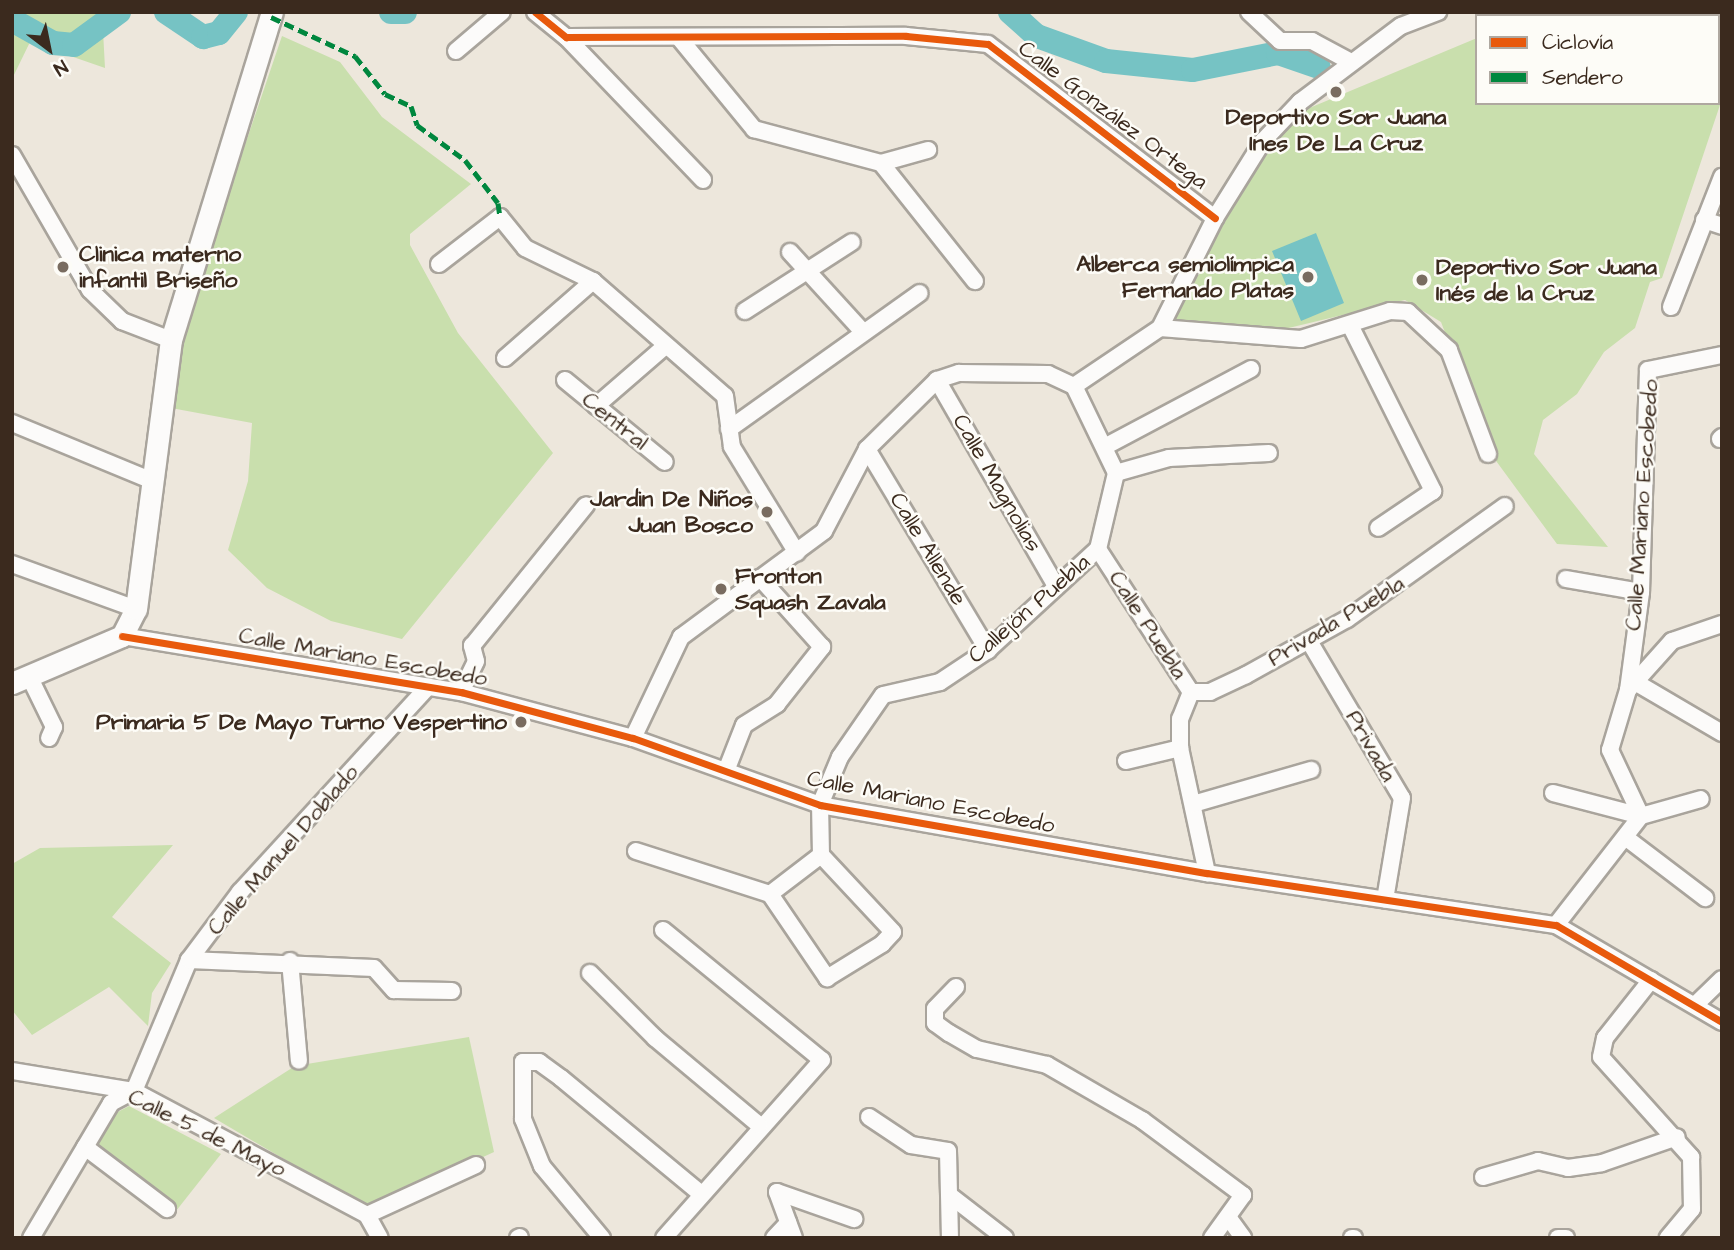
<!DOCTYPE html>
<html>
<head>
<meta charset="utf-8">
<style>
  body { margin:0 }
  #map { position:relative; width:1734px; height:1250px; overflow:hidden; background:#ede7dc; font-family:"Architects Daughter",sans-serif }
  div>[style] { position:absolute }
  [style*='--x'] { left:calc(var(--x)*1px); top:calc(var(--y)*1px); width:calc(var(--w)*1px); rotate:calc(var(--a)*1deg) }
  .green>* { inset:0; background:#c9dfad }
  .water>* { inset:0; background:#76c3c4 }
  .river>* { height:24px; margin:-12px; padding:0 12px; transform-origin:12px; border-radius:12px; background:#76c3c4 }
  .roads { filter:drop-shadow(2px 0 #a9a49c) drop-shadow(-2px 0 #a9a49c) drop-shadow(0 2px #a9a49c) drop-shadow(0 -2px #a9a49c) }
  .minor>* { height:16px; margin:-8px; padding:0 8px; transform-origin:8px; border-radius:8px; background:#fcfbfa }
  .major>* { height:21px; margin:-10.5px; padding:0 10.5px; transform-origin:10.5px; border-radius:10.5px; background:#fcfbfa }
  .quiet>* { height:5px; margin-top:-2.5px; transform-origin:0; background:repeating-linear-gradient(90deg,#00873e 0 10px,transparent 0 15px) }
  .cycleway>* { height:7px; margin:-3.5px; padding:0 3.5px; transform-origin:3.5px; border-radius:3.5px; background:#e8590c }
  .dots>* { width:19px; height:19px; translate:-50% -50%; box-sizing:border-box; border:4px solid #fdfcf7; border-radius:50% }
  span { translate:-50% -50%; white-space:nowrap; text-align:center; line-height:1.15; -webkit-text-stroke:5px #fdfcf7; paint-order:stroke }
  .street-label { font-size:23px; color:#3b2a1e }
  .poi-label { font-size:23px; color:#3b2a1e; font-weight:700 }
  .left { translate:0 -50%; text-align:left }
  .right { translate:-100% -50%; text-align:right }
  .frame { position:absolute; inset:0; border:14px solid #3b2a1e; pointer-events:none }
  .legend { position:absolute; left:1475px; top:14px; width:245px; height:91px; box-sizing:border-box; background:#fdfcf7; border:2px solid #afa8a0; margin:0; padding:9px 12px; list-style:none; font-size:21px; color:#3b2a1e }
  .legend li { display:flex; align-items:center; gap:14px; height:35px }
  .legend b { width:35px; border:2px solid #afa8a0 }
  .north { position:absolute; left:14px; top:14px; width:70px; height:70px; -webkit-text-stroke:5px #fdfcf7; paint-order:stroke; rotate:148deg; font-size:19px; font-weight:700; line-height:28px; text-align:center; color:#3b2a1e }
  .north::after { content:''; display:block; margin:auto; width:24px; height:32px; background:#3b2a1e; clip-path:polygon(50% 0,100% 100%,50% 72%,0 100%) }
</style>
</head>
<body>
<div id="map">
  <div class="green">
    <div style="clip-path:polygon(12px 12px,102px 12px,105px 68px,30px 42px,12px 79px)"></div>
    <div style="clip-path:polygon(1532px 12px,1722px 12px,1722px 99px,1662px 278px,1650px 282px,1635px 328px,1604px 352px,1577px 394px,1543px 420px,1534px 454px,1608px 547px,1557px 544px,1491px 454px,1441px 322px,1405px 300px,1272px 332px,1164px 326px,1259px 154px,1295px 114px,1477px 38px,1477px 103px,1718px 103px,1718px 16px,1524px 16px)"></div>
    <div style="clip-path:polygon(282px 36px,340px 62px,382px 117px,471px 184px,410px 234px,410px 245px,458px 333px,553px 453px,402px 639px,331px 621px,267px 588px,228px 550px,248px 481px,252px 423px,171px 408px,178px 342px)"></div>
    <div style="clip-path:polygon(173px 845px,112px 917px,171px 963px,152px 993px,148px 1026px,109px 987px,32px 1035px,12px 1010px,12px 864px,40px 848px)"></div>
    <div style="clip-path:polygon(469px 1037px,494px 1152px,369px 1209px,214px 1118px,295px 1066px)"></div>
    <div style="clip-path:polygon(129px 1106px,221px 1154px,176px 1211px,95px 1154px,93px 1145px,114px 1114px)"></div>
  </div>
  <div class="water">
    <div style="clip-path:polygon(1316px 233px,1344px 303px,1301px 321px,1272px 251px)"></div>
  </div>
  <div class="river">
    <div style="--x:166;--y:12;--w:45;--a:34"></div>
    <div style="--x:203;--y:37;--w:16;--a:-14"></div>
    <div style="--x:219;--y:33;--w:27;--a:-51"></div>
    <div style="--x:391;--y:12;--w:14;--a:0"></div>
    <div style="--x:1010;--y:12;--w:36;--a:42"></div>
    <div style="--x:1037;--y:36;--w:73;--a:19.9"></div>
    <div style="--x:1106;--y:61;--w:87;--a:5.9"></div>
    <div style="--x:1193;--y:70;--w:87;--a:-11.3"></div>
    <div style="--x:1278;--y:53;--w:43;--a:18.9"></div>
    <div style="--x:12;--y:20;--w:47;--a:29.3"></div>
    <div style="--x:53;--y:43;--w:21;--a:5"></div>
    <div style="--x:74;--y:45;--w:56;--a:-36.3"></div>
  </div>
  <div class="roads">
    <div class="minor">
      <div style="--x:535;--y:12;--w:40;--a:39"></div>
      <div style="--x:566;--y:37;--w:340;--a:-0.2"></div>
      <div style="--x:906;--y:36;--w:82;--a:5.6"></div>
      <div style="--x:988;--y:44;--w:286;--a:37.5"></div>
      <div style="--x:1249;--y:12;--w:42;--a:43.1"></div>
      <div style="--x:1280;--y:41;--w:32;--a:0"></div>
      <div style="--x:1312;--y:41;--w:44;--a:28.3"></div>
      <div style="--x:566;--y:37;--w:198;--a:46.2"></div>
      <div style="--x:680;--y:39;--w:117;--a:50.6"></div>
      <div style="--x:754;--y:129;--w:131;--a:15"></div>
      <div style="--x:881;--y:163;--w:151;--a:51.5"></div>
      <div style="--x:456;--y:51;--w:60;--a:-40.3"></div>
      <div style="--x:12;--y:155;--w:156;--a:60"></div>
      <div style="--x:90;--y:290;--w:45;--a:44.1"></div>
      <div style="--x:122;--y:321;--w:53;--a:21.2"></div>
      <div style="--x:881;--y:163;--w:49;--a:-15.5"></div>
      <div style="--x:1704;--y:220;--w:19;--a:18"></div>
      <div style="--x:790;--y:252;--w:108;--a:47.6"></div>
      <div style="--x:439;--y:264;--w:77;--a:-37.6"></div>
      <div style="--x:500;--y:217;--w:40;--a:51"></div>
      <div style="--x:525;--y:248;--w:76;--a:25.9"></div>
      <div style="--x:593;--y:281;--w:175;--a:41.1"></div>
      <div style="--x:725;--y:396;--w:51;--a:82.2"></div>
      <div style="--x:732;--y:447;--w:124;--a:58.5"></div>
      <div style="--x:1671;--y:307;--w:140;--a:-68.6"></div>
      <div style="--x:745;--y:311;--w:127;--a:-32.8"></div>
      <div style="--x:1350;--y:325;--w:186;--a:63.4"></div>
      <div style="--x:1433;--y:491;--w:66;--a:146.1"></div>
      <div style="--x:1160;--y:328;--w:141;--a:4.5"></div>
      <div style="--x:1301;--y:339;--w:93;--a:-17.5"></div>
      <div style="--x:1390;--y:311;--w:18;--a:3"></div>
      <div style="--x:1408;--y:312;--w:56;--a:42.8"></div>
      <div style="--x:1449;--y:350;--w:111;--a:69.4"></div>
      <div style="--x:505;--y:358;--w:117;--a:-41.2"></div>
      <div style="--x:565;--y:380;--w:129;--a:39.4"></div>
      <div style="--x:937;--y:380;--w:238;--a:60"></div>
      <div style="--x:1074;--y:386;--w:104;--a:-34"></div>
      <div style="--x:1160;--y:328;--w:123;--a:-63.4"></div>
      <div style="--x:1215;--y:218;--w:91;--a:-58.1"></div>
      <div style="--x:1263;--y:141;--w:54;--a:-46.5"></div>
      <div style="--x:1300;--y:102;--w:126;--a:-37"></div>
      <div style="--x:1401;--y:26;--w:40;--a:-21"></div>
      <div style="--x:1074;--y:386;--w:97;--a:64.2"></div>
      <div style="--x:1116;--y:473;--w:78;--a:103.3"></div>
      <div style="--x:1098;--y:549;--w:171;--a:57"></div>
      <div style="--x:1191;--y:692;--w:29;--a:112"></div>
      <div style="--x:1180;--y:719;--w:29;--a:90"></div>
      <div style="--x:1180;--y:748;--w:128;--a:77.8"></div>
      <div style="--x:596;--y:406;--w:89;--a:-40.9"></div>
      <div style="--x:12;--y:423;--w:149;--a:22.4"></div>
      <div style="--x:729;--y:429;--w:234;--a:-35.5"></div>
      <div style="--x:1720;--y:439;--w:3;--a:-45"></div>
      <div style="--x:1108;--y:445;--w:162;--a:-28"></div>
      <div style="--x:867;--y:449;--w:235;--a:59"></div>
      <div style="--x:1116;--y:473;--w:55;--a:-15.8"></div>
      <div style="--x:1169;--y:458;--w:100;--a:-2.9"></div>
      <div style="--x:12;--y:564;--w:132;--a:19.9"></div>
      <div style="--x:1566;--y:579;--w:76;--a:9.8"></div>
      <div style="--x:122;--y:636;--w:344;--a:9.4"></div>
      <div style="--x:461;--y:692;--w:178;--a:15"></div>
      <div style="--x:633;--y:738;--w:199;--a:19.7"></div>
      <div style="--x:820;--y:805;--w:393;--a:10"></div>
      <div style="--x:1207;--y:873;--w:353;--a:8.5"></div>
      <div style="--x:1556;--y:925;--w:192;--a:30.3"></div>
      <div style="--x:1309;--y:641;--w:182;--a:59.4"></div>
      <div style="--x:1402;--y:798;--w:103;--a:99.5"></div>
      <div style="--x:29;--y:676;--w:57;--a:63.9"></div>
      <div style="--x:54;--y:727;--w:12;--a:114"></div>
      <div style="--x:1635;--y:682;--w:101;--a:30.4"></div>
      <div style="--x:1628;--y:690;--w:66;--a:-48.1"></div>
      <div style="--x:1672;--y:641;--w:53;--a:-18.8"></div>
      <div style="--x:461;--y:692;--w:34;--a:-64"></div>
      <div style="--x:476;--y:661;--w:16;--a:-105"></div>
      <div style="--x:472;--y:646;--w:181;--a:-51"></div>
      <div style="--x:1191;--y:692;--w:19;--a:0"></div>
      <div style="--x:1210;--y:692;--w:40;--a:-25"></div>
      <div style="--x:1246;--y:675;--w:115;--a:-29"></div>
      <div style="--x:1347;--y:619;--w:194;--a:-35.6"></div>
      <div style="--x:633;--y:738;--w:112;--a:-64.6"></div>
      <div style="--x:681;--y:637;--w:178;--a:-36.5"></div>
      <div style="--x:824;--y:531;--w:93;--a:-62.3"></div>
      <div style="--x:867;--y:449;--w:98;--a:-44.6"></div>
      <div style="--x:937;--y:380;--w:23;--a:-18"></div>
      <div style="--x:959;--y:373;--w:89;--a:0.6"></div>
      <div style="--x:1048;--y:374;--w:29;--a:25"></div>
      <div style="--x:1126;--y:761;--w:56;--a:-13.5"></div>
      <div style="--x:726;--y:771;--w:49;--a:-68.6"></div>
      <div style="--x:744;--y:725;--w:39;--a:-32"></div>
      <div style="--x:777;--y:704;--w:73;--a:-51.7"></div>
      <div style="--x:822;--y:647;--w:93;--a:-131.9"></div>
      <div style="--x:1553;--y:793;--w:91;--a:14.6"></div>
      <div style="--x:1641;--y:816;--w:62;--a:-15.8"></div>
      <div style="--x:1193;--y:804;--w:123;--a:-16.1"></div>
      <div style="--x:1625;--y:837;--w:101;--a:37.3"></div>
      <div style="--x:636;--y:851;--w:141;--a:17.8"></div>
      <div style="--x:770;--y:894;--w:102;--a:55.8"></div>
      <div style="--x:827;--y:978;--w:65;--a:-31.7"></div>
      <div style="--x:882;--y:944;--w:16;--a:-47"></div>
      <div style="--x:893;--y:932;--w:105;--a:-133.1"></div>
      <div style="--x:821;--y:855;--w:50;--a:-91.1"></div>
      <div style="--x:820;--y:805;--w:52;--a:-67.4"></div>
      <div style="--x:840;--y:757;--w:75;--a:-55.3"></div>
      <div style="--x:883;--y:695;--w:58;--a:-12.8"></div>
      <div style="--x:940;--y:682;--w:58;--a:-33.7"></div>
      <div style="--x:988;--y:650;--w:149;--a:-42.6"></div>
      <div style="--x:770;--y:894;--w:64;--a:-37.4"></div>
      <div style="--x:1556;--y:925;--w:138;--a:-52.1"></div>
      <div style="--x:1641;--y:816;--w:73;--a:-115.2"></div>
      <div style="--x:1610;--y:750;--w:63;--a:-73.3"></div>
      <div style="--x:1628;--y:690;--w:99;--a:-82.4"></div>
      <div style="--x:1641;--y:592;--w:222;--a:-88.2"></div>
      <div style="--x:1648;--y:370;--w:76;--a:-11.5"></div>
      <div style="--x:663;--y:930;--w:205;--a:39.3"></div>
      <div style="--x:822;--y:1060;--w:238;--a:131.6"></div>
      <div style="--x:189;--y:960;--w:185;--a:2.5"></div>
      <div style="--x:374;--y:968;--w:30;--a:48"></div>
      <div style="--x:394;--y:990;--w:58;--a:1"></div>
      <div style="--x:290;--y:961;--w:100;--a:84.9"></div>
      <div style="--x:590;--y:973;--w:92;--a:45"></div>
      <div style="--x:655;--y:1038;--w:136;--a:39.9"></div>
      <div style="--x:1651;--y:980;--w:74;--a:128.4"></div>
      <div style="--x:1605;--y:1038;--w:19;--a:102"></div>
      <div style="--x:1601;--y:1057;--w:135;--a:48"></div>
      <div style="--x:1691;--y:1157;--w:52;--a:88.9"></div>
      <div style="--x:1692;--y:1209;--w:38;--a:130"></div>
      <div style="--x:956;--y:987;--w:30;--a:134"></div>
      <div style="--x:935;--y:1009;--w:14;--a:90"></div>
      <div style="--x:935;--y:1023;--w:17;--a:36"></div>
      <div style="--x:949;--y:1033;--w:32;--a:30"></div>
      <div style="--x:977;--y:1049;--w:72;--a:12.9"></div>
      <div style="--x:1047;--y:1065;--w:110;--a:30.1"></div>
      <div style="--x:1142;--y:1120;--w:126;--a:36.6"></div>
      <div style="--x:1243;--y:1195;--w:53;--a:125.8"></div>
      <div style="--x:1695;--y:1005;--w:37;--a:-44"></div>
      <div style="--x:12;--y:1071;--w:124;--a:9.3"></div>
      <div style="--x:134;--y:1091;--w:264;--a:28"></div>
      <div style="--x:367;--y:1215;--w:26;--a:61"></div>
      <div style="--x:869;--y:1117;--w:50;--a:33.7"></div>
      <div style="--x:911;--y:1145;--w:37;--a:9"></div>
      <div style="--x:948;--y:1151;--w:87;--a:88.7"></div>
      <div style="--x:85;--y:1147;--w:103;--a:37.1"></div>
      <div style="--x:1483;--y:1177;--w:57;--a:-16.2"></div>
      <div style="--x:1538;--y:1161;--w:31;--a:13"></div>
      <div style="--x:1568;--y:1168;--w:34;--a:-8"></div>
      <div style="--x:1602;--y:1163;--w:79;--a:-19.1"></div>
      <div style="--x:777;--y:1192;--w:82;--a:19.3"></div>
      <div style="--x:777;--y:1192;--w:49;--a:69.7"></div>
      <div style="--x:952;--y:1197;--w:67;--a:37.7"></div>
      <div style="--x:367;--y:1215;--w:120;--a:-24.6"></div>
      <div style="--x:1228;--y:1217;--w:26;--a:54"></div>
      <div style="--x:31;--y:1238;--w:157;--a:-59.3"></div>
      <div style="--x:111;--y:1103;--w:26;--a:-28"></div>
      <div style="--x:134;--y:1091;--w:142;--a:-67.2"></div>
      <div style="--x:189;--y:960;--w:85;--a:-53.1"></div>
      <div style="--x:240;--y:892;--w:278;--a:-47.5"></div>
      <div style="--x:518;--y:1238;--w:2;--a:-27"></div>
      <div style="--x:602;--y:1238;--w:94;--a:-129.8"></div>
      <div style="--x:542;--y:1166;--w:51;--a:-112"></div>
      <div style="--x:523;--y:1119;--w:57;--a:-90"></div>
      <div style="--x:523;--y:1062;--w:16;--a:0"></div>
      <div style="--x:539;--y:1062;--w:27;--a:36"></div>
      <div style="--x:561;--y:1078;--w:182;--a:39.6"></div>
      <div style="--x:774;--y:1238;--w:21;--a:-47"></div>
      <div style="--x:1352;--y:1238;--w:2;--a:0"></div>
      <div style="--x:1558;--y:1238;--w:8;--a:0"></div>
    </div>
    <div class="major">
      <div style="--x:12;--y:683;--w:120;--a:-23.1"></div>
      <div style="--x:122;--y:636;--w:30;--a:-63"></div>
      <div style="--x:136;--y:609;--w:271;--a:-82.6"></div>
      <div style="--x:171;--y:340;--w:343;--a:-72.9"></div>
    </div>
  </div>
  <div class="quiet">
    <div style="--x:271;--y:17;--w:93;--a:24.9"></div>
    <div style="--x:355;--y:56;--w:48;--a:51.7"></div>
    <div style="--x:385;--y:94;--w:29;--a:25"></div>
    <div style="--x:411;--y:106;--w:20;--a:72"></div>
    <div style="--x:417;--y:125;--w:59;--a:36.1"></div>
    <div style="--x:465;--y:160;--w:54;--a:52.5"></div>
    <div style="--x:498;--y:203;--w:14;--a:82"></div>
  </div>
  <div class="cycleway">
    <div style="--x:535;--y:12;--w:40;--a:39"></div>
    <div style="--x:566;--y:37;--w:340;--a:-0.2"></div>
    <div style="--x:906;--y:36;--w:82;--a:5.6"></div>
    <div style="--x:988;--y:44;--w:286;--a:37.5"></div>
    <div style="--x:122;--y:636;--w:344;--a:9.4"></div>
    <div style="--x:461;--y:692;--w:178;--a:15"></div>
    <div style="--x:633;--y:738;--w:199;--a:19.7"></div>
    <div style="--x:820;--y:805;--w:393;--a:10"></div>
    <div style="--x:1207;--y:873;--w:353;--a:8.5"></div>
    <div style="--x:1556;--y:925;--w:192;--a:30.3"></div>
  </div>
  <div class="dots">
    <div style="left:1336px;top:92px;background:#796c60"></div>
    <div style="left:63px;top:267px;background:#796c60"></div>
    <div style="left:1308px;top:277px;background:#796c60"></div>
    <div style="left:1422px;top:280px;background:#796c60"></div>
    <div style="left:767px;top:512px;background:#796c60"></div>
    <div style="left:721px;top:589px;background:#796c60"></div>
    <div style="left:521px;top:722px;background:#796c60"></div>
  </div>
  <div class="street-label">
    <span style="left:1113px;top:115px;rotate:37deg">Calle González Ortega</span>
    <span style="left:615px;top:421px;rotate:39deg">Central</span>
    <span style="left:997px;top:483px;rotate:60deg">Calle Magnolias</span>
    <span style="left:1642px;top:505px;rotate:-86deg">Calle Mariano Escobedo</span>
    <span style="left:928px;top:549px;rotate:59deg">Calle Allende</span>
    <span style="left:1029px;top:609px;rotate:-41deg">Callejón Puebla</span>
    <span style="left:1336px;top:621px;rotate:-31deg">Privada Puebla</span>
    <span style="left:1148px;top:625px;rotate:57deg">Calle Puebla</span>
    <span style="left:363px;top:657px;rotate:10deg">Calle Mariano Escobedo</span>
    <span style="left:1371px;top:746px;rotate:60deg">Privada</span>
    <span style="left:931px;top:802px;rotate:11deg">Calle Mariano Escobedo</span>
    <span style="left:283px;top:850px;rotate:-49deg">Calle Manuel Doblado</span>
    <span style="left:207px;top:1133px;rotate:26deg">Calle 5 de Mayo</span>
  </div>
  <div class="poi-label">
    <span style="left:1336px;top:130px">Deportivo Sor Juana<br>Ines De La Cruz</span>
    <span class="left" style="left:79px;top:267px">Clinica materno<br>infantil Briseño</span>
    <span class="right" style="left:1294px;top:277px">Alberca semiolímpica<br>Fernando Platas</span>
    <span class="left" style="left:1436px;top:280px">Deportivo Sor Juana<br>Inés de la Cruz</span>
    <span class="right" style="left:753px;top:512px">Jardin De Niños<br>Juan Bosco</span>
    <span class="left" style="left:735px;top:589px">Fronton<br>Squash Zavala</span>
    <span class="right" style="left:507px;top:722px">Primaria 5 De Mayo Turno Vespertino</span>
  </div>
  <div class="frame"></div>
  <ul class="legend">
  <li><b style="height:9px;background:#e8590c"></b>Ciclovía</li>
  <li><b style="height:9px;background:#00873e"></b>Sendero</li>
  </ul>
  <div class="north">N</div>
</div>
</body>
</html>
